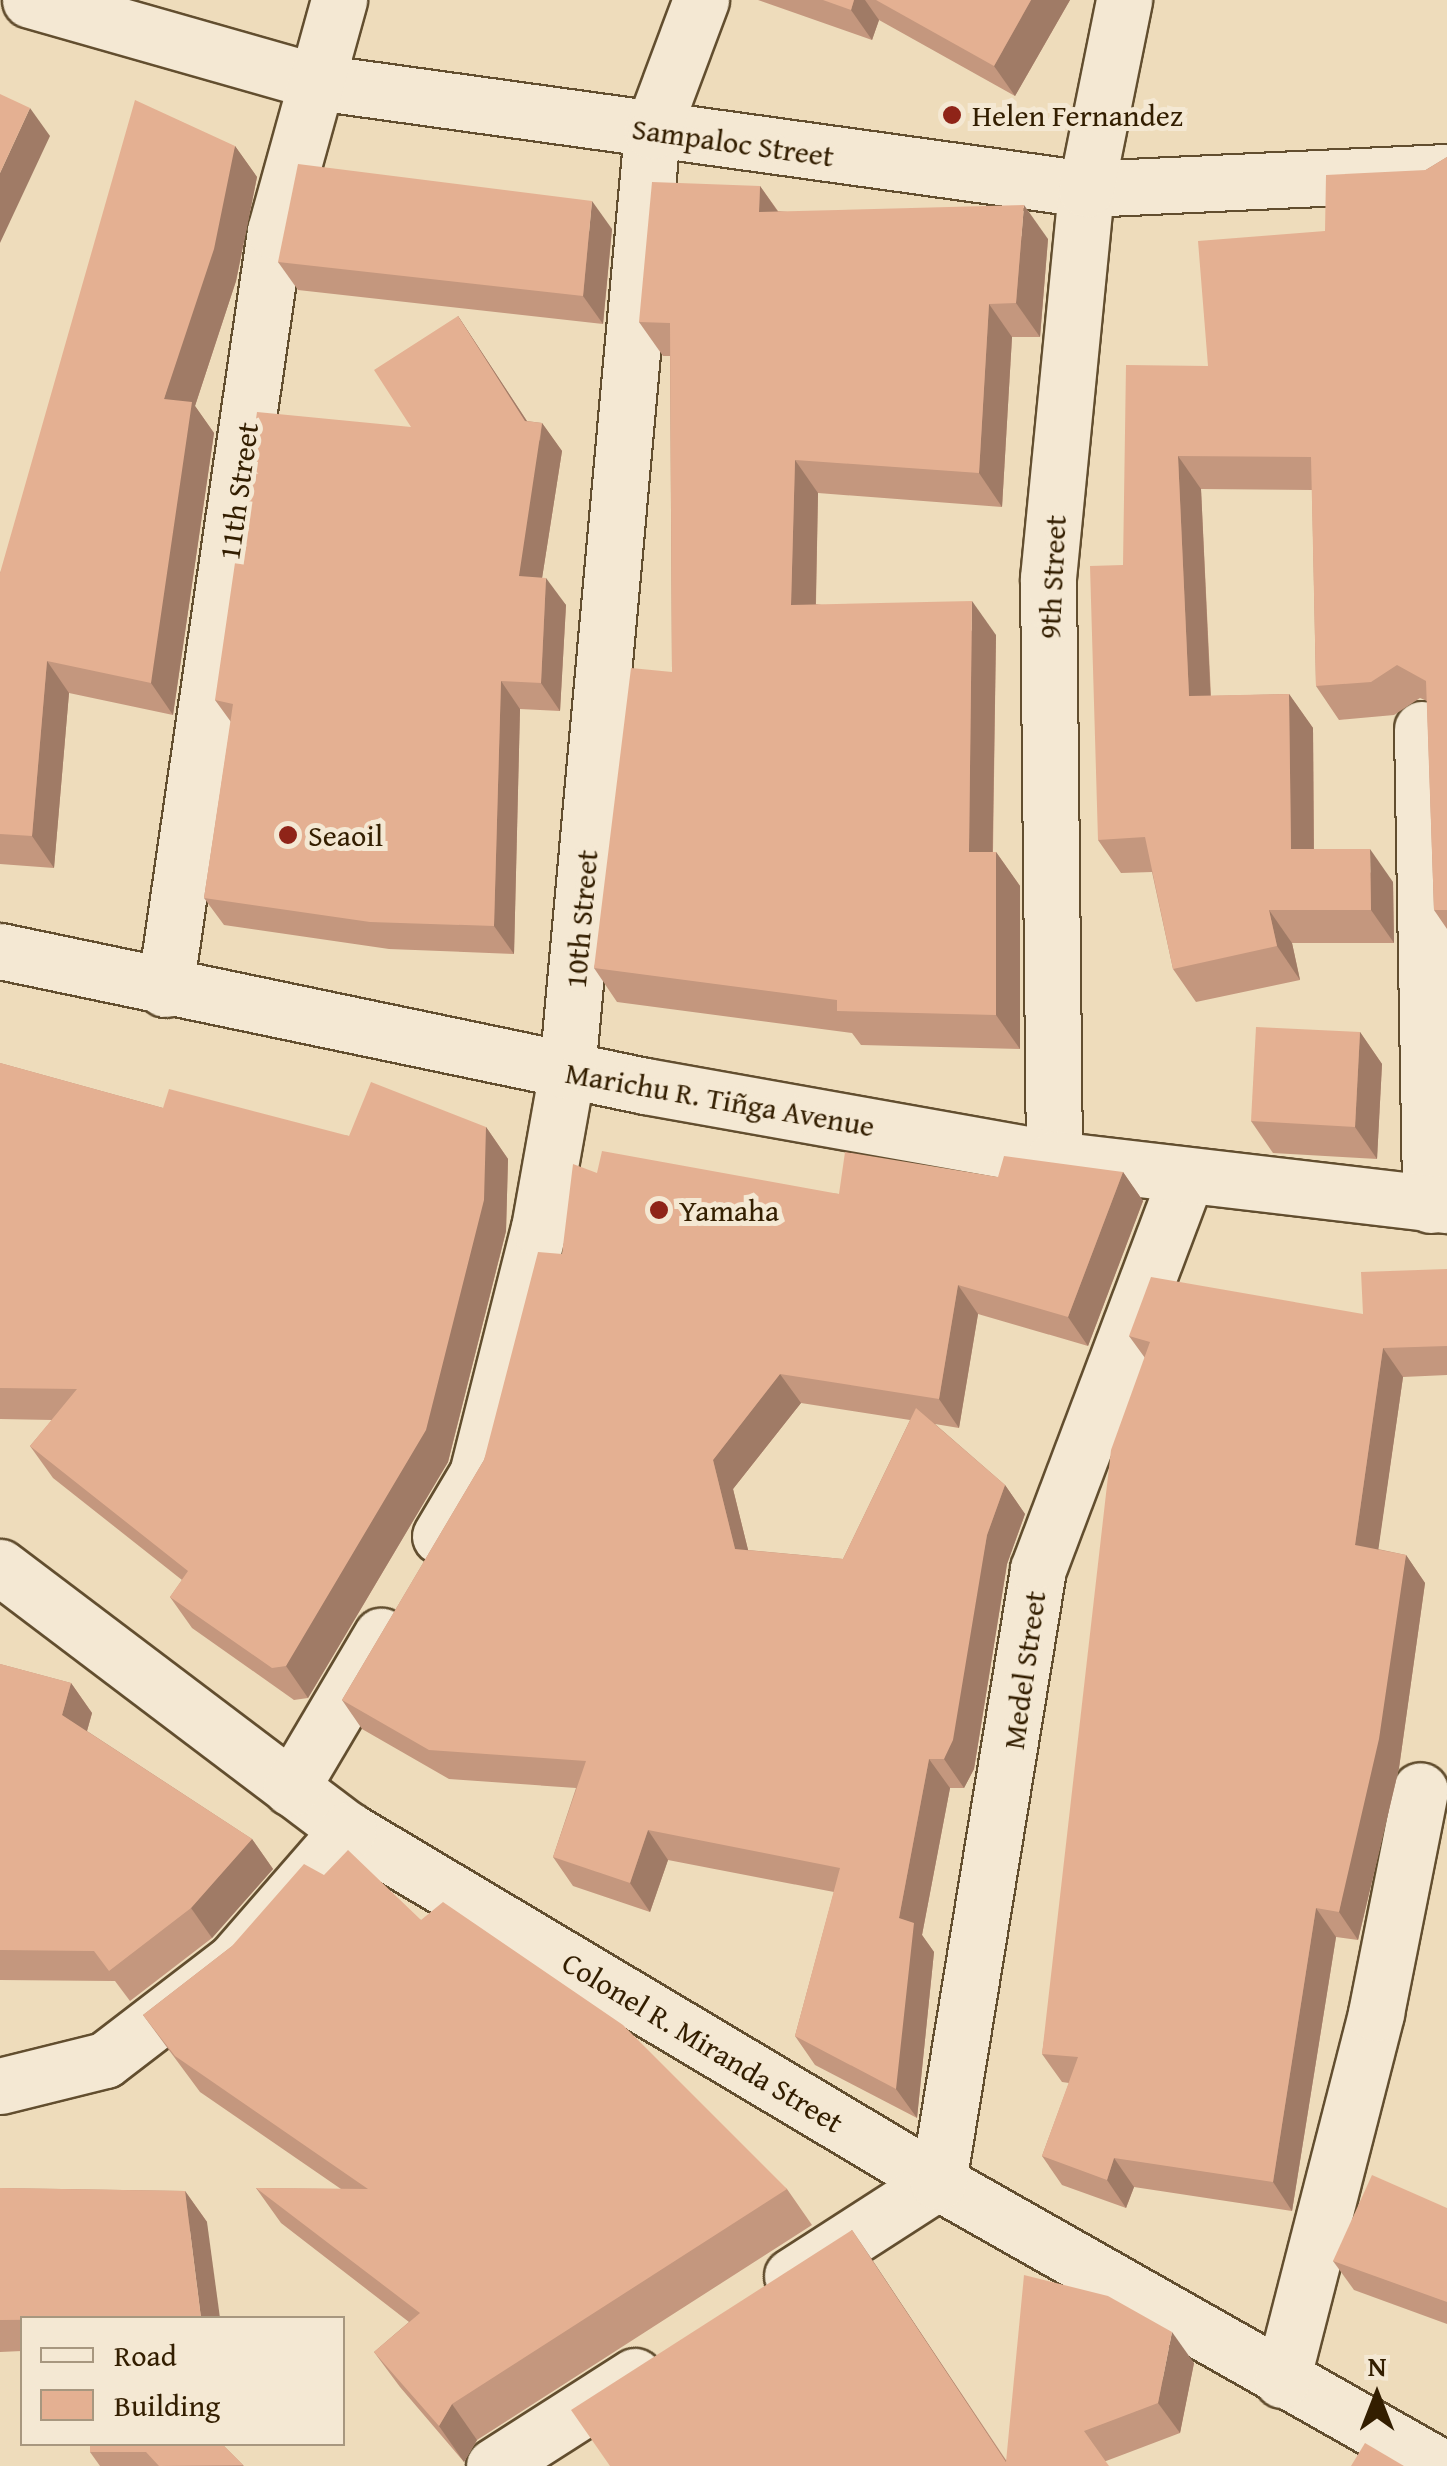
<!DOCTYPE html>
<html>
<head>
<meta charset="utf-8">
<style>
  body { margin:0 }
  #map { position:relative; width:1447px; height:2466px; overflow:hidden; background:#eedcbb; font-family:"Gentium Book Plus",serif }
  div>[style] { position:absolute }
  [style*='--x'] { left:calc(var(--x)*1px); top:calc(var(--y)*1px); width:calc(var(--w)*1px); rotate:calc(var(--a)*1deg) }
  .roads { filter:drop-shadow(2px 0 #624e2f) drop-shadow(-2px 0 #624e2f) drop-shadow(0 2px #624e2f) drop-shadow(0 -2px #624e2f) }
  .street>* { height:55px; margin:-27.5px; padding:0 27.5px; transform-origin:27.5px; border-radius:27.5px; background:#f4e8d3 }
  .secondary>* { height:55px; margin:-27.5px; padding:0 27.5px; transform-origin:27.5px; border-radius:27.5px; background:#f4e8d3 }
  .wall>* { inset:0; background:#c4977e }
  .shaded-wall>* { inset:0; background:#a07b66 }
  .building>* { inset:0; background:#e4b092 }
  .dots>* { width:28px; height:28px; translate:-50% -50%; box-sizing:border-box; border:5px solid #f4e8d3; border-radius:50% }
  span { translate:-50% -50%; white-space:nowrap; text-align:center; line-height:1.15; -webkit-text-stroke:10px #f4e8d3; paint-order:stroke }
  .poi-label { font-size:30px; color:#331e00 }
  .left { translate:0 -50%; text-align:left }
  .street-label { font-size:30px; color:#331e00 }
  .legend { position:absolute; left:20px; top:2316px; width:325px; height:130px; box-sizing:border-box; background:#f4e8d3; border:2px solid #a7977f; margin:0; padding:12px 18px; list-style:none; font-size:30px; color:#331e00 }
  .legend li { display:flex; align-items:center; gap:20px; height:50px }
  .legend b { width:50px; border:2px solid #a7977f }
  .north { position:absolute; left:1327px; top:2346px; width:100px; height:100px; -webkit-text-stroke:8px #f4e8d3; paint-order:stroke; rotate:0deg; font-size:28px; font-weight:700; line-height:40px; text-align:center; color:#331e00 }
  .north::after { content:''; display:block; margin:auto; width:35px; height:45px; background:#331e00; clip-path:polygon(50% 0,100% 100%,50% 72%,0 100%) }
</style>
</head>
<body>
<div id="map">
  <div class="roads">
    <div class="street">
      <div style="--x:30;--y:0;--w:298;--a:15.9"></div>
      <div style="--x:317;--y:82;--w:776;--a:7.92"></div>
      <div style="--x:1086;--y:189;--w:361;--a:-2.7"></div>
      <div style="--x:1422;--y:729;--w:476;--a:89"></div>
      <div style="--x:165;--y:989;--w:766;--a:-81.74"></div>
      <div style="--x:275;--y:231;--w:240;--a:-74.5"></div>
      <div style="--x:1054;--y:1159;--w:581;--a:-90.59"></div>
      <div style="--x:1048;--y:578;--w:391;--a:-84.4"></div>
      <div style="--x:1086;--y:189;--w:193;--a:-78.6"></div>
      <div style="--x:440;--y:1536;--w:72;--a:-59.2"></div>
      <div style="--x:477;--y:1474;--w:254;--a:-75.9"></div>
      <div style="--x:539;--y:1228;--w:159;--a:-79.9"></div>
      <div style="--x:567;--y:1071;--w:944;--a:-84.83"></div>
      <div style="--x:652;--y:131;--w:140;--a:-69.5"></div>
      <div style="--x:0;--y:1567;--w:436;--a:37.1"></div>
      <div style="--x:348;--y:1830;--w:687;--a:30.82"></div>
      <div style="--x:938;--y:2182;--w:576;--a:29.55"></div>
      <div style="--x:291;--y:1788;--w:177;--a:-59.4"></div>
      <div style="--x:0;--y:2086;--w:108;--a:-13.9"></div>
      <div style="--x:105;--y:2060;--w:163;--a:-37.5"></div>
      <div style="--x:234;--y:1961;--w:174;--a:-49"></div>
      <div style="--x:792;--y:2276;--w:174;--a:-32.8"></div>
      <div style="--x:938;--y:2182;--w:621;--a:-80.73"></div>
      <div style="--x:1038;--y:1569;--w:417;--a:-69.3"></div>
      <div style="--x:1282;--y:2380;--w:379;--a:-75.6"></div>
      <div style="--x:1376;--y:2013;--w:227;--a:-78.8"></div>
      <div style="--x:494;--y:2466;--w:167;--a:-32.6"></div>
    </div>
    <div class="secondary">
      <div style="--x:0;--y:951;--w:659;--a:11.82"></div>
      <div style="--x:645;--y:1086;--w:415;--a:10.1"></div>
      <div style="--x:1054;--y:1159;--w:396;--a:6.7"></div>
    </div>
  </div>
  <div class="wall">
    <div style="clip-path:polygon(758px 0,1070px 0,1015px 96px,879px 20px,872px 40px)"></div>
    <div style="clip-path:polygon(235px 146px,257px 177px,236px 281px,195px 406px,214px 433px,173px 715px,69px 693px,54px 868px,0 864px,0 573px)"></div>
    <div style="clip-path:polygon(1447px 157px,1447px 929px,1434px 910px,1427px 701px,1420px 698px,1394px 715px,1339px 720px,1316px 686px,1312px 490px,1201px 489px,1211px 696px,1289px 694px,1313px 728px,1314px 849px,1393px 882px,1394px 943px,1292px 943px,1300px 980px,1196px 1002px,1173px 969px,1152px 872px,1121px 873px,1098px 840px,1123px 565px,1208px 366px,1325px 231px)"></div>
    <div style="clip-path:polygon(760px 186px,778px 211px,1048px 239px,1040px 337px,1012px 337px,1002px 507px,818px 493px,816px 604px,996px 635px,993px 852px,996px 852px,1020px 886px,1020px 1049px,861px 1045px,852px 1033px,617px 1002px,594px 968px,672px 672px,670px 356px,663px 356px,639px 322px)"></div>
    <div style="clip-path:polygon(612px 229px,603px 324px,298px 290px,278px 262px)"></div>
    <div style="clip-path:polygon(458px 316px,527px 421px,542px 423px,562px 451px,542px 578px,566px 605px,560px 711px,520px 709px,514px 954px,389px 949px,224px 925px,204px 898px,231px 722px,215px 700px,411px 427px)"></div>
    <div style="clip-path:polygon(1360px 1032px,1382px 1064px,1377px 1159px,1273px 1153px,1251px 1121px)"></div>
    <div style="clip-path:polygon(0 1063px,163px 1108px,349px 1136px,486px 1127px,508px 1159px,506px 1231px,448px 1462px,308px 1698px,294px 1700px,192px 1628px,170px 1597px,182px 1580px,53px 1478px,30px 1446px,52px 1420px,0 1419px)"></div>
    <div style="clip-path:polygon(evenodd,1123px 1172px,1143px 1201px,1088px 1346px,978px 1314px,959px 1428px,935px 1424px,1005px 1485px,1025px 1514px,1007px 1564px,974px 1769px,964px 1788px,950px 1788px,922px 1935px,934px 1952px,917px 2118px,815px 2065px,795px 2036px,834px 1892px,668px 1860px,650px 1912px,573px 1886px,553px 1857px,576px 1788px,449px 1779px,362px 1729px,342px 1700px,484px 1460px,562px 1254px,597px 1173px,839px 1194px,998px 1177px,1123px 1172px,801px 1403px,910px 1420px,843px 1559px,748px 1550px,733px 1489px,801px 1403px)"></div>
    <div style="clip-path:polygon(1447px 1269px,1447px 1375px,1403px 1377px,1378px 1549px,1406px 1555px,1425px 1583px,1399px 1768px,1358px 1940px,1336px 1937px,1292px 2211px,1134px 2187px,1126px 2208px,1062px 2185px,1042px 2156px,1069px 2083px,1062px 2082px,1042px 2054px,1145px 1358px,1129px 1336px,1363px 1314px)"></div>
    <div style="clip-path:polygon(0 1664px,71px 1683px,92px 1713px,87px 1731px,252px 1839px,273px 1869px,212px 1938px,130px 2001px,115px 1981px,0 1980px)"></div>
    <div style="clip-path:polygon(324px 1875px,421px 1920px,787px 2189px,812px 2225px,477px 2440px,464px 2462px,400px 2387px,374px 2352px,409px 2322px,281px 2223px,256px 2188px,341px 2189px,200px 2092px,143px 2015px)"></div>
    <div style="clip-path:polygon(0 2188px,185px 2191px,207px 2222px,22px 2318px,22px 2351px,0 2352px)"></div>
    <div style="clip-path:polygon(1447px 2208px,1447px 2324px,1354px 2290px,1333px 2261px)"></div>
    <div style="clip-path:polygon(852px 2230px,1006px 2460px,1194px 2363px,1180px 2433px,1106px 2461px,610px 2466px)"></div>
    <div style="clip-path:polygon(222px 2444px,244px 2466px,100px 2466px,90px 2452px)"></div>
  </div>
  <div class="shaded-wall">
    <div style="clip-path:polygon(854px 0,865px 0,879px 20px,872px 40px,851px 10px)"></div>
    <div style="clip-path:polygon(1031px 0,1070px 0,1015px 96px,994px 66px)"></div>
    <div style="clip-path:polygon(30px 108px,50px 136px,0 243px,0 173px)"></div>
    <div style="clip-path:polygon(235px 146px,257px 177px,236px 281px,195px 406px,214px 433px,173px 715px,151px 683px,164px 399px)"></div>
    <div style="clip-path:polygon(760px 186px,783px 219px,759px 212px)"></div>
    <div style="clip-path:polygon(592px 201px,612px 229px,603px 324px,583px 296px)"></div>
    <div style="clip-path:polygon(1024px 205px,1048px 239px,1040px 337px,1016px 303px)"></div>
    <div style="clip-path:polygon(989px 304px,1012px 337px,1002px 507px,979px 473px)"></div>
    <div style="clip-path:polygon(458px 316px,540px 441px,542px 423px,562px 451px,538px 604px,519px 576px)"></div>
    <div style="clip-path:polygon(1178px 456px,1201px 489px,1212px 729px,1189px 696px)"></div>
    <div style="clip-path:polygon(795px 460px,818px 493px,815px 639px,791px 605px)"></div>
    <div style="clip-path:polygon(546px 578px,566px 605px,560px 711px,541px 683px)"></div>
    <div style="clip-path:polygon(972px 601px,996px 635px,992px 885px,969px 852px)"></div>
    <div style="clip-path:polygon(47px 661px,69px 693px,54px 868px,32px 836px)"></div>
    <div style="clip-path:polygon(501px 681px,520px 709px,514px 954px,494px 926px)"></div>
    <div style="clip-path:polygon(1289px 694px,1313px 728px,1314px 882px,1291px 849px)"></div>
    <div style="clip-path:polygon(1370px 849px,1393px 882px,1394px 943px,1371px 910px)"></div>
    <div style="clip-path:polygon(996px 852px,1020px 886px,1020px 1049px,996px 1015px)"></div>
    <div style="clip-path:polygon(1269px 910px,1292px 943px,1300px 980px,1277px 946px)"></div>
    <div style="clip-path:polygon(1360px 1032px,1382px 1064px,1377px 1159px,1355px 1127px)"></div>
    <div style="clip-path:polygon(486px 1127px,508px 1159px,506px 1231px,448px 1462px,308px 1698px,286px 1666px)"></div>
    <div style="clip-path:polygon(1123px 1172px,1143px 1201px,1088px 1346px,1068px 1317px)"></div>
    <div style="clip-path:polygon(958px 1285px,978px 1314px,959px 1428px,939px 1399px)"></div>
    <div style="clip-path:polygon(1383px 1348px,1403px 1377px,1375px 1573px,1355px 1545px)"></div>
    <div style="clip-path:polygon(780px 1374px,801px 1403px,733px 1489px,755px 1578px,735px 1549px,713px 1460px)"></div>
    <div style="clip-path:polygon(1005px 1485px,1025px 1514px,1007px 1564px,974px 1769px,964px 1788px,944px 1759px,987px 1535px)"></div>
    <div style="clip-path:polygon(1406px 1555px,1425px 1583px,1399px 1768px,1358px 1940px,1339px 1912px)"></div>
    <div style="clip-path:polygon(71px 1683px,92px 1713px,83px 1745px,62px 1715px)"></div>
    <div style="clip-path:polygon(929px 1759px,950px 1788px,922px 1935px,934px 1952px,917px 2118px,896px 2089px,899px 1918px)"></div>
    <div style="clip-path:polygon(648px 1830px,668px 1860px,650px 1912px,630px 1883px)"></div>
    <div style="clip-path:polygon(252px 1839px,273px 1869px,212px 1938px,191px 1908px)"></div>
    <div style="clip-path:polygon(1316px 1908px,1336px 1937px,1292px 2211px,1273px 2182px)"></div>
    <div style="clip-path:polygon(1114px 2158px,1134px 2187px,1126px 2208px,1107px 2180px)"></div>
    <div style="clip-path:polygon(185px 2191px,207px 2222px,220px 2318px,201px 2318px)"></div>
    <div style="clip-path:polygon(852px 2230px,873px 2261px,1009px 2466px,1008px 2466px)"></div>
    <div style="clip-path:polygon(1172px 2332px,1194px 2363px,1180px 2433px,1158px 2403px)"></div>
    <div style="clip-path:polygon(452px 2404px,477px 2440px,464px 2462px,439px 2426px)"></div>
  </div>
  <div class="building">
    <div style="clip-path:polygon(823px 0,854px 0,851px 10px)"></div>
    <div style="clip-path:polygon(876px 0,1031px 0,994px 66px)"></div>
    <div style="clip-path:polygon(0 94px,30px 108px,0 173px)"></div>
    <div style="clip-path:polygon(135px 100px,235px 146px,214px 249px,164px 399px,192px 402px,151px 683px,47px 661px,32px 836px,0 834px,0 573px)"></div>
    <div style="clip-path:polygon(1447px 157px,1447px 910px,1434px 910px,1426px 681px,1397px 665px,1371px 682px,1316px 686px,1311px 457px,1178px 456px,1189px 696px,1289px 694px,1291px 849px,1370px 849px,1371px 910px,1269px 910px,1277px 946px,1173px 969px,1145px 837px,1098px 840px,1090px 566px,1123px 565px,1126px 365px,1208px 366px,1198px 241px,1325px 231px,1326px 175px,1426px 170px)"></div>
    <div style="clip-path:polygon(298px 164px,592px 201px,583px 296px,278px 262px)"></div>
    <div style="clip-path:polygon(652px 182px,760px 186px,759px 212px,1024px 205px,1016px 303px,989px 304px,979px 473px,795px 460px,791px 605px,972px 601px,969px 852px,996px 852px,996px 1015px,837px 1011px,837px 1000px,594px 968px,631px 668px,672px 672px,670px 323px,639px 322px)"></div>
    <div style="clip-path:polygon(458px 316px,525px 421px,542px 423px,519px 576px,546px 578px,541px 683px,501px 681px,494px 926px,370px 922px,204px 898px,233px 704px,215px 700px,257px 412px,411px 427px,374px 370px)"></div>
    <div style="clip-path:polygon(1256px 1027px,1360px 1032px,1355px 1127px,1251px 1121px)"></div>
    <div style="clip-path:polygon(0 1063px,163px 1108px,169px 1089px,349px 1136px,371px 1082px,486px 1127px,484px 1200px,426px 1430px,286px 1666px,272px 1668px,170px 1597px,188px 1571px,30px 1446px,77px 1389px,0 1388px)"></div>
    <div style="clip-path:polygon(602px 1151px,839px 1194px,845px 1152px,998px 1177px,1004px 1156px,1123px 1172px,1068px 1317px,958px 1285px,939px 1399px,780px 1374px,713px 1460px,735px 1549px,843px 1559px,916px 1408px,1005px 1485px,987px 1535px,953px 1740px,944px 1759px,929px 1759px,899px 1918px,914px 1923px,896px 2089px,795px 2036px,840px 1868px,648px 1830px,630px 1883px,553px 1857px,586px 1761px,429px 1750px,342px 1700px,484px 1460px,538px 1252px,562px 1254px,573px 1164px,597px 1173px)"></div>
    <div style="clip-path:polygon(1447px 1269px,1447px 1346px,1383px 1348px,1355px 1545px,1406px 1555px,1379px 1739px,1339px 1912px,1316px 1908px,1273px 2182px,1114px 2158px,1107px 2180px,1042px 2156px,1078px 2057px,1042px 2054px,1111px 1450px,1150px 1342px,1129px 1336px,1151px 1277px,1363px 1314px,1361px 1272px)"></div>
    <div style="clip-path:polygon(0 1664px,71px 1683px,62px 1715px,252px 1839px,191px 1908px,109px 1971px,94px 1951px,0 1950px)"></div>
    <div style="clip-path:polygon(348px 1850px,421px 1920px,443px 1902px,623px 2025px,787px 2189px,452px 2404px,439px 2426px,374px 2352px,420px 2313px,256px 2188px,368px 2189px,175px 2056px,143px 2015px,232px 1946px,304px 1864px,324px 1875px)"></div>
    <div style="clip-path:polygon(1372px 2175px,1447px 2208px,1447px 2302px,1333px 2261px)"></div>
    <div style="clip-path:polygon(0 2188px,185px 2191px,201px 2318px,0 2320px)"></div>
    <div style="clip-path:polygon(852px 2230px,1006px 2462px,1024px 2275px,1108px 2296px,1172px 2332px,1158px 2403px,1084px 2431px,1109px 2466px,610px 2466px,571px 2410px)"></div>
    <div style="clip-path:polygon(1365px 2443px,1404px 2466px,1351px 2466px)"></div>
    <div style="clip-path:polygon(90px 2444px,222px 2444px,243px 2465px,159px 2466px,146px 2452px,90px 2452px)"></div>
  </div>
  <div class="dots">
    <div style="left:952px;top:115px;background:#8f2418"></div>
    <div style="left:288px;top:835px;background:#8f2418"></div>
    <div style="left:659px;top:1210px;background:#8f2418"></div>
  </div>
  <div class="poi-label">
    <span class="left" style="left:972px;top:115px">Helen Fernandez</span>
    <span class="left" style="left:308px;top:835px">Seaoil</span>
    <span class="left" style="left:679px;top:1210px">Yamaha</span>
  </div>
  <div class="street-label">
    <span style="left:733px;top:142px;rotate:8deg">Sampaloc Street</span>
    <span style="left:238px;top:491px;rotate:-82deg">11th Street</span>
    <span style="left:1052px;top:577px;rotate:-87deg">9th Street</span>
    <span style="left:581px;top:919px;rotate:-85deg">10th Street</span>
    <span style="left:720px;top:1099px;rotate:10deg">Marichu R. Tiñga Avenue</span>
    <span style="left:1024px;top:1670px;rotate:-82deg">Medel Street</span>
    <span style="left:703px;top:2042px;rotate:31deg">Colonel R. Miranda Street</span>
  </div>
  <ul class="legend">
  <li><b style="height:12px;background:#f4e8d3"></b>Road</li>
  <li><b style="height:28px;background:#e4b092"></b>Building</li>
  </ul>
  <div class="north">N</div>
</div>
</body>
</html>
